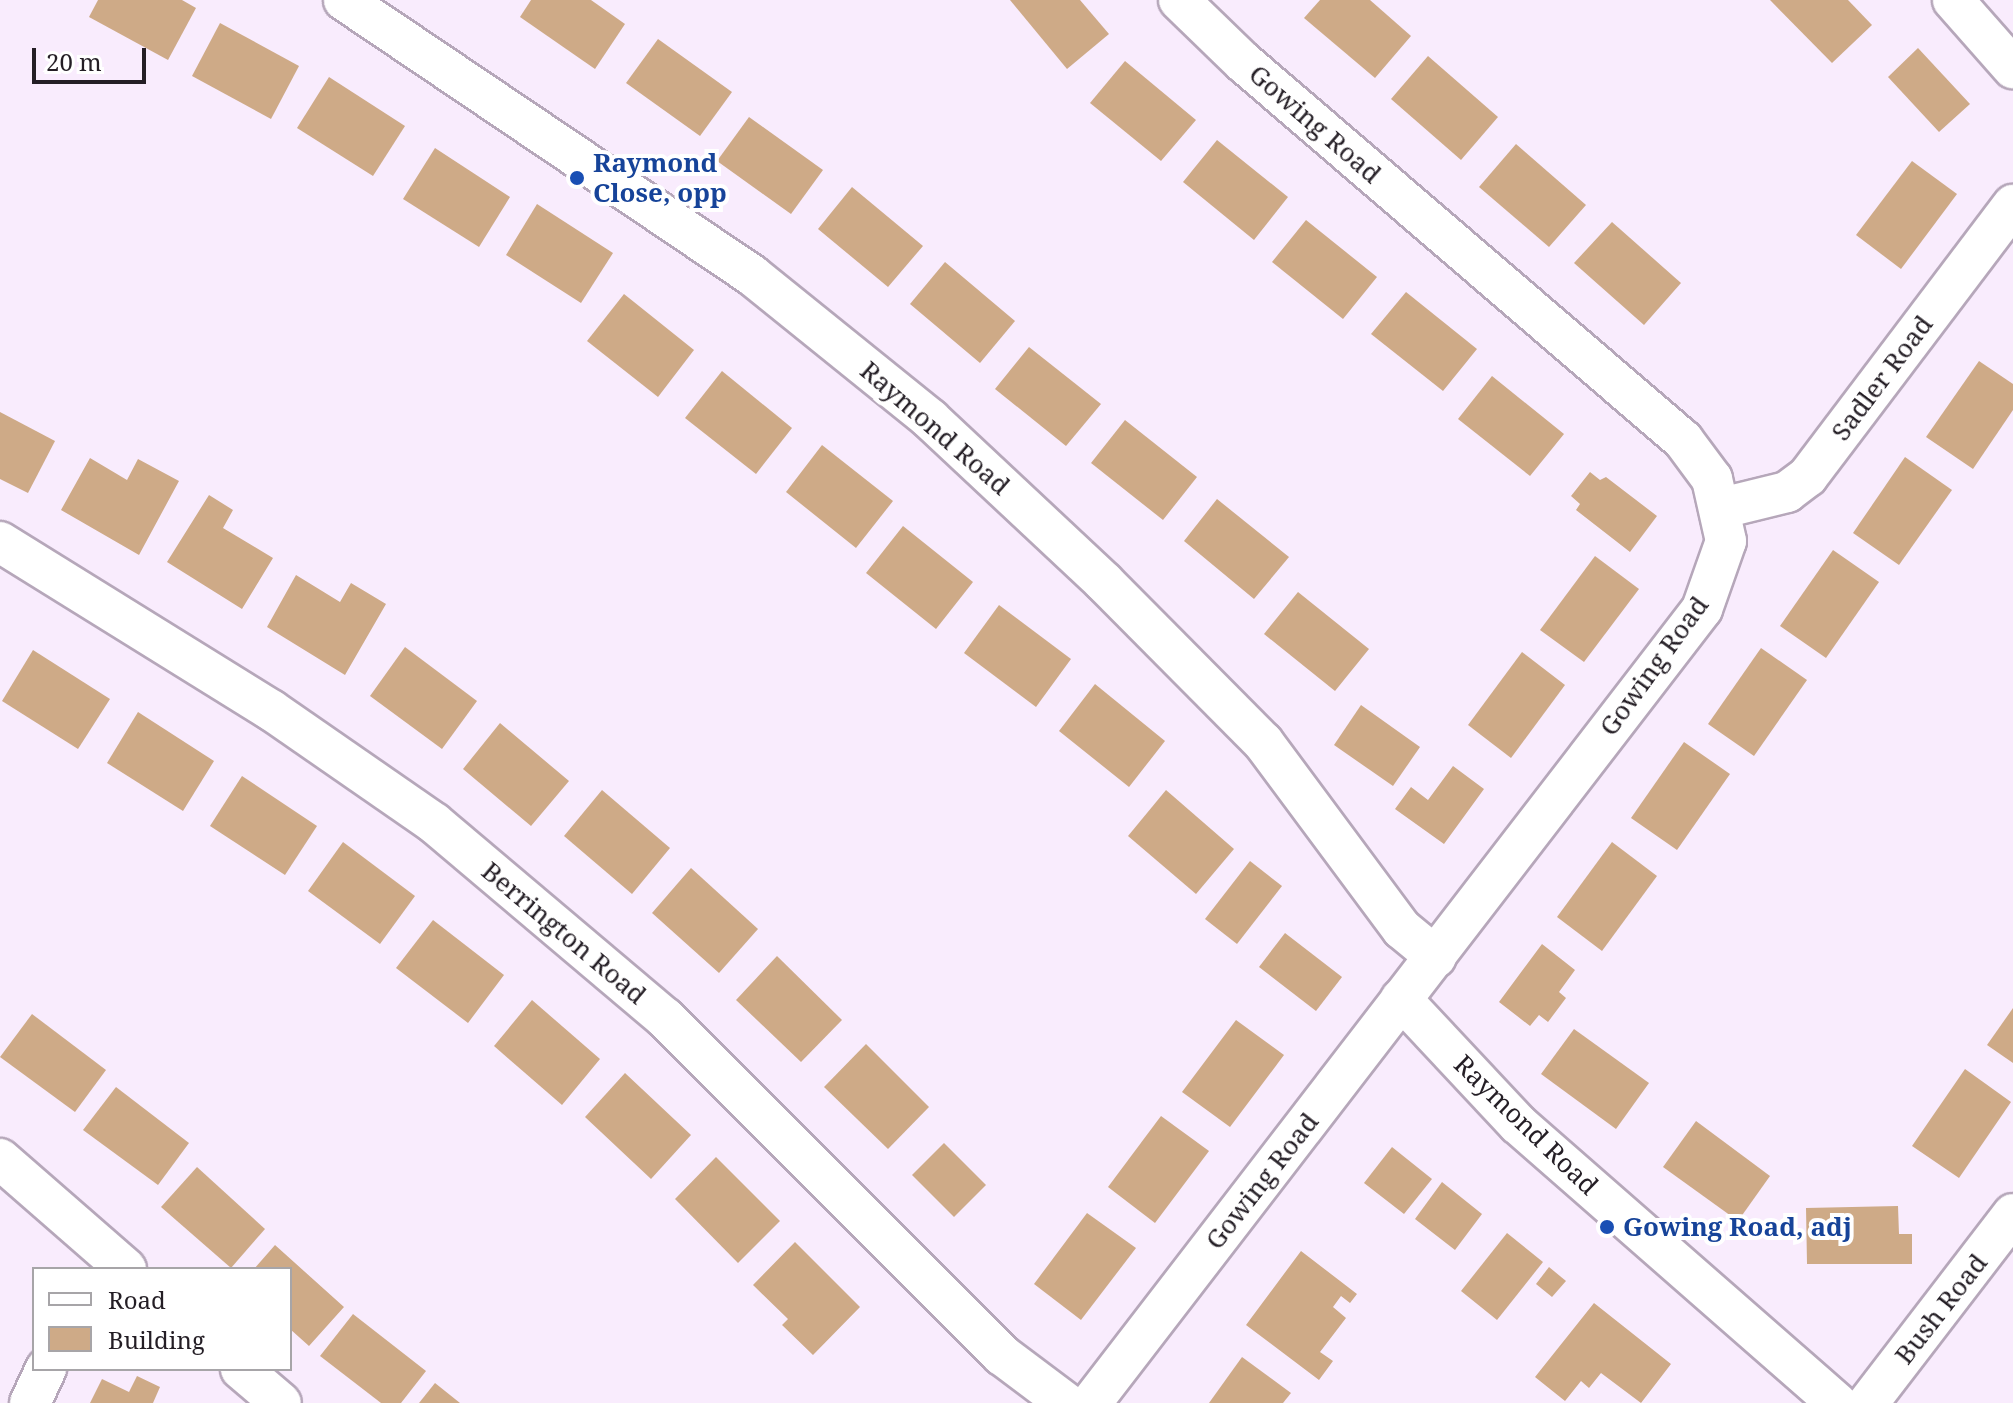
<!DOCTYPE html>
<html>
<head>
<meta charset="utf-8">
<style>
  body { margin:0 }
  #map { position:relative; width:2013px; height:1403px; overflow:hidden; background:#f9ecfd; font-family:"Noto Serif",serif }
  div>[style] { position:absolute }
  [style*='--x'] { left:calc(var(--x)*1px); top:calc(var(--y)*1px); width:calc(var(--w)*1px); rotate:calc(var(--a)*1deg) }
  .building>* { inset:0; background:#ceaa87 }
  .roads { filter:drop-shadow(2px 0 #b6a7ba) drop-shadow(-2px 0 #b6a7ba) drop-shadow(0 2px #b6a7ba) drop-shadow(0 -2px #b6a7ba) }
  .minor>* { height:40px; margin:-20px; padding:0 20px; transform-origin:20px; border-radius:20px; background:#fff }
  .dots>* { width:22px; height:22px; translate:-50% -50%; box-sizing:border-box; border:4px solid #fff; border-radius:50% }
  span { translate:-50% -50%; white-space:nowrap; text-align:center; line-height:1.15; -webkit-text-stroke:8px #fff; paint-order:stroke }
  .street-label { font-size:26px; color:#241e25 }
  .transit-label { font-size:26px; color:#164399; font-weight:700 }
  .left { translate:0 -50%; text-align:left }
  .legend { position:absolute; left:32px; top:1267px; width:260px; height:104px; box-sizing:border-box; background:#fff; border:2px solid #a7a5a8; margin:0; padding:10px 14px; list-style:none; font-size:24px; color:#241e25 }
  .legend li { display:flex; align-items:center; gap:16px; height:40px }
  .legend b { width:40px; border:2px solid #a7a5a8 }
  .scale { position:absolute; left:32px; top:48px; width:114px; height:36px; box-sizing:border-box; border:4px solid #241e25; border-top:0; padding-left:10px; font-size:24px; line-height:28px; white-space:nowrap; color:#241e25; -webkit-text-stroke:6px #fff; paint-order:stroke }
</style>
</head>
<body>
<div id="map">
  <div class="building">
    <div style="clip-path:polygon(98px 0,182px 0,196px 8px,168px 60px,89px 17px)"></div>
    <div style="clip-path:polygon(531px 0,591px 0,625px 24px,595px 69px,520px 17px)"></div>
    <div style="clip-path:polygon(1010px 0,1080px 0,1109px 34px,1067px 69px)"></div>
    <div style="clip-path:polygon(1320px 0,1370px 0,1411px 36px,1375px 78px,1304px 18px)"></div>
    <div style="clip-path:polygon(1770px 0,1848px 0,1872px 25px,1832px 63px)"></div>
    <div style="clip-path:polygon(220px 23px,299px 66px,271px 119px,192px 76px)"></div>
    <div style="clip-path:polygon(658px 39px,732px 92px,700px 136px,626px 83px)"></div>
    <div style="clip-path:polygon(1918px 48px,1970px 104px,1939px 132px,1888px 77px)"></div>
    <div style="clip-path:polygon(1428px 56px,1498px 117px,1461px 160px,1391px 99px)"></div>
    <div style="clip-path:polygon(1125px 61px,1196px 120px,1161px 161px,1090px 103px)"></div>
    <div style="clip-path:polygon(329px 77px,405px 126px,373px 176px,297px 128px)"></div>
    <div style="clip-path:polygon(749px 117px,823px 170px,791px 214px,717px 161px)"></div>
    <div style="clip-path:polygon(1217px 140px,1288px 197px,1254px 240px,1183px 182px)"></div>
    <div style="clip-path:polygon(1516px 144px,1586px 205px,1549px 247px,1479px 187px)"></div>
    <div style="clip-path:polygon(435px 148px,510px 197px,479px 247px,403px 199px)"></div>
    <div style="clip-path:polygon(1912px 161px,1957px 194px,1901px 269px,1856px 235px)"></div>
    <div style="clip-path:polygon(852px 187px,923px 246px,888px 287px,818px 229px)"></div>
    <div style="clip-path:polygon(537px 204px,613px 253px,581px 303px,506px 255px)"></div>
    <div style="clip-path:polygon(1306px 220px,1377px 277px,1343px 319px,1272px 262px)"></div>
    <div style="clip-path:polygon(1612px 222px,1681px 283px,1644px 325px,1574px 263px)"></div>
    <div style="clip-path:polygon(945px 262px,1015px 321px,980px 363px,910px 304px)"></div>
    <div style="clip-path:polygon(1406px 292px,1477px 349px,1443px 391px,1371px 334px)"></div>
    <div style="clip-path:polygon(624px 294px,694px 350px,658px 397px,587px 341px)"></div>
    <div style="clip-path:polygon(1029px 347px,1101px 404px,1066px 446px,995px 389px)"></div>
    <div style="clip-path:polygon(1979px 361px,2013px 384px,2013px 410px,1973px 469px,1926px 437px)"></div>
    <div style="clip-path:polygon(722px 371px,792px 428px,756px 474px,685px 418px)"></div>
    <div style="clip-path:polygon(1492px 376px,1564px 434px,1530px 476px,1458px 419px)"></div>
    <div style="clip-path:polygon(0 412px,55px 441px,28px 493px,0 479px)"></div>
    <div style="clip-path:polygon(1125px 420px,1197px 477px,1163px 520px,1091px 463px)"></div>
    <div style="clip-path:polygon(822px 445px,893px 501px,856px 548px,786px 492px)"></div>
    <div style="clip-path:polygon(1905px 457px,1952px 490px,1899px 565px,1853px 533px)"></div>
    <div style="clip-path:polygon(90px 458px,127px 480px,138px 459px,179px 481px,139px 555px,61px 510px)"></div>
    <div style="clip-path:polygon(1590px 472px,1600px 480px,1606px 477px,1657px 516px,1630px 552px,1576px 510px,1580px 504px,1571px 496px)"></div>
    <div style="clip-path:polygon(209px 495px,233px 510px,223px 528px,273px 558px,242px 609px,167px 562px)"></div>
    <div style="clip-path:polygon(1217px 499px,1289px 557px,1254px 599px,1184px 541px)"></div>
    <div style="clip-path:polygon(903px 526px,973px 582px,936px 629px,866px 573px)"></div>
    <div style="clip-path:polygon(1833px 550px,1879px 582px,1826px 658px,1780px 626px)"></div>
    <div style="clip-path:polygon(1595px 556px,1639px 589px,1584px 662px,1540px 630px)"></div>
    <div style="clip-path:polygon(296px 575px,340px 602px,351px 583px,386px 604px,345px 675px,267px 627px)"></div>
    <div style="clip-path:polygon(1298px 592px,1369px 649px,1335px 691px,1264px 634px)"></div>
    <div style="clip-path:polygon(999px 605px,1071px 659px,1036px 707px,964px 653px)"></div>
    <div style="clip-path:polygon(405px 647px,477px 701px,442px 749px,370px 696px)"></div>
    <div style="clip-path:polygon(1761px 648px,1807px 680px,1754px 756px,1708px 724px)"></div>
    <div style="clip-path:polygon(33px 650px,110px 699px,78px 749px,2px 701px)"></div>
    <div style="clip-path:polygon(1522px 652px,1565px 685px,1511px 758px,1468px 725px)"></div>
    <div style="clip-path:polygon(1095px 684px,1165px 741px,1129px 787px,1059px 731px)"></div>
    <div style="clip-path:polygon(1361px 705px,1420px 747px,1393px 786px,1334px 745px)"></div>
    <div style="clip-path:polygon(138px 712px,214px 761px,183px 811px,107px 763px)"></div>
    <div style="clip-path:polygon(500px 723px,569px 781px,531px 826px,463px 769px)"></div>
    <div style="clip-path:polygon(1684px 742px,1730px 774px,1677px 850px,1631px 818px)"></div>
    <div style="clip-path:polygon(1453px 766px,1484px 789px,1444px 844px,1395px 809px,1411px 787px,1428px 800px)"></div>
    <div style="clip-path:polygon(242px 776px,317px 826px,285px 875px,210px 826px)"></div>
    <div style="clip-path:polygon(602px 790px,670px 848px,632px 894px,564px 836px)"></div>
    <div style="clip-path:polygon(1166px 790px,1234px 849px,1196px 894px,1128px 836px)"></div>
    <div style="clip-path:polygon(343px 842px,415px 896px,380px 944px,308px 891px)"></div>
    <div style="clip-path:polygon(1612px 842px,1657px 876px,1602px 951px,1557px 917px)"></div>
    <div style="clip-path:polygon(1250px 861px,1282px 886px,1237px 944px,1205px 919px)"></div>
    <div style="clip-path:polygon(691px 868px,758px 929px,719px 973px,652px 913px)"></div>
    <div style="clip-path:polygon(433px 920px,504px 975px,468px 1023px,396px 968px)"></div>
    <div style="clip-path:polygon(1285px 933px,1342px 977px,1316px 1011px,1259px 967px)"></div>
    <div style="clip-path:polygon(1542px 944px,1575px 970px,1559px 992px,1566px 998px,1548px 1022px,1539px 1015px,1530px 1026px,1499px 1002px)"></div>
    <div style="clip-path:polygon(777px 956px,842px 1020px,801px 1062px,736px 1000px)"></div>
    <div style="clip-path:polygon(532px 1000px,600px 1059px,562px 1105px,494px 1046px)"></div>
    <div style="clip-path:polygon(2013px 1008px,2013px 1063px,1987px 1045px)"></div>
    <div style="clip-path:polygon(32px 1014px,106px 1070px,75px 1112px,0 1057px)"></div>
    <div style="clip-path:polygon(1236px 1020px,1284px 1055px,1230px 1127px,1182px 1092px)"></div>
    <div style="clip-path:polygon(1574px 1029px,1649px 1083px,1616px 1129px,1541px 1074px)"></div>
    <div style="clip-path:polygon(866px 1044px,929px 1107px,888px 1149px,824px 1087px)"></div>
    <div style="clip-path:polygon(1965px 1069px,2011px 1102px,1959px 1178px,1912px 1146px)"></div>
    <div style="clip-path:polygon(625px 1073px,691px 1135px,651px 1179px,585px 1117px)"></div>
    <div style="clip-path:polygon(116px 1087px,189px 1143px,158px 1185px,83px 1130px)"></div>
    <div style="clip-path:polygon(1161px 1116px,1209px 1151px,1155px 1223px,1108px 1187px)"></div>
    <div style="clip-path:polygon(1696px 1121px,1770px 1176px,1738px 1221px,1663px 1167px)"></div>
    <div style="clip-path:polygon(944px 1143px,986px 1185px,954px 1217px,912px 1175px)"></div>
    <div style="clip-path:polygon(1392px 1147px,1432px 1179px,1404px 1214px,1364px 1183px)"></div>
    <div style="clip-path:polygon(716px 1157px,780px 1221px,738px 1263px,675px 1199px)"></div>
    <div style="clip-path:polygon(197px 1167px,265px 1229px,231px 1268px,161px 1207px)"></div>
    <div style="clip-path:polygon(1442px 1182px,1482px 1214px,1455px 1250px,1415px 1219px)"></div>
    <div style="clip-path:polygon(1898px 1206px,1899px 1234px,1912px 1234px,1912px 1264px,1807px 1264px,1806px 1208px)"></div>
    <div style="clip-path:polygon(1087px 1213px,1136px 1248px,1081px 1320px,1034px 1284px)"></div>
    <div style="clip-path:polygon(1507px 1233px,1543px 1262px,1497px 1320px,1461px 1291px)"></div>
    <div style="clip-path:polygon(795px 1242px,860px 1307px,813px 1355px,782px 1325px,788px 1319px,753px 1285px)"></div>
    <div style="clip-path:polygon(275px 1245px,344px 1307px,309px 1346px,290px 1329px,290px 1269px,254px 1269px)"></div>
    <div style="clip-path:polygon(1301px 1251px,1357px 1294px,1350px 1303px,1341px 1296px,1333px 1307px,1346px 1318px,1320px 1352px,1333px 1361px,1319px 1380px,1246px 1325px)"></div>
    <div style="clip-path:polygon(1549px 1267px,1566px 1281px,1552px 1297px,1536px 1284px)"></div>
    <div style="clip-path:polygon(1594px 1303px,1671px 1364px,1641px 1403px,1601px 1373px,1589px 1388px,1581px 1381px,1565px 1401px,1535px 1377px)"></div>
    <div style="clip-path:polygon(353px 1314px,426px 1371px,401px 1403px,381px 1403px,320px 1356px)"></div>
    <div style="clip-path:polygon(1242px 1357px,1291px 1393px,1283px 1403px,1209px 1403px)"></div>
    <div style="clip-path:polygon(137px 1376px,160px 1387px,153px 1403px,90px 1403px,102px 1379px,129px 1392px)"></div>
    <div style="clip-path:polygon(435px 1383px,460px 1403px,419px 1403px)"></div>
  </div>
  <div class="roads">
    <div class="minor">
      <div style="--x:344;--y:0;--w:493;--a:34"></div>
      <div style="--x:753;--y:276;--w:228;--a:38.9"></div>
      <div style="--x:930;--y:419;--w:238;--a:43.1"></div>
      <div style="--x:1104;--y:582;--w:226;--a:45.2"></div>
      <div style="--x:1263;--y:742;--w:233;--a:53.4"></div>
      <div style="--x:1402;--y:929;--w:44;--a:39.5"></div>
      <div style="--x:1953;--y:0;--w:91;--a:48.6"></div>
      <div style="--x:1722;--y:508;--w:67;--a:-13.8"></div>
      <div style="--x:1787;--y:492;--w:26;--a:-37"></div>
      <div style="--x:1808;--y:476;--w:340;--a:-52.9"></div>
      <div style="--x:0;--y:542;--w:319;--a:31.8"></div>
      <div style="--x:271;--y:710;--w:198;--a:34.7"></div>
      <div style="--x:434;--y:823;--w:302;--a:40.2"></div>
      <div style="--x:665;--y:1018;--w:477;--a:45"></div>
      <div style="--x:1002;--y:1355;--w:80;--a:36.9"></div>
      <div style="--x:1401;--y:999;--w:171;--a:46.9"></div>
      <div style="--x:1518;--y:1124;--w:424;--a:41.2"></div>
      <div style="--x:0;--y:1159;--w:167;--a:41.1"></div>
      <div style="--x:241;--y:1369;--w:52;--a:40.4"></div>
      <div style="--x:30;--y:1403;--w:38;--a:-65"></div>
      <div style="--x:1091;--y:1403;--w:1002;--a:-52.42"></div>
      <div style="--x:1702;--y:609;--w:72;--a:-70.6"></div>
      <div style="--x:1726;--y:541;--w:64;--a:-102.7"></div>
      <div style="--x:1712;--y:479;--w:49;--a:-126.6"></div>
      <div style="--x:1683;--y:440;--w:580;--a:-139.33"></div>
      <div style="--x:1243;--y:62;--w:89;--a:-135.9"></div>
      <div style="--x:1868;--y:1403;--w:238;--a:-52.5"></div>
    </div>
  </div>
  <div class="dots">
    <div style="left:577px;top:178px;background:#1a4fb4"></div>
    <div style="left:1607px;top:1227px;background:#1a4fb4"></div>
  </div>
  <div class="street-label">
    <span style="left:1315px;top:124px;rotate:41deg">Gowing Road</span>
    <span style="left:1882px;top:378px;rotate:-53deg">Sadler Road</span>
    <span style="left:935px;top:428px;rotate:41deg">Raymond Road</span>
    <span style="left:1654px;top:666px;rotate:-54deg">Gowing Road</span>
    <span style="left:564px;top:933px;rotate:40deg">Berrington Road</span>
    <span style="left:1526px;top:1125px;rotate:44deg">Raymond Road</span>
    <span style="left:1262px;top:1181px;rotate:-52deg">Gowing Road</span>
    <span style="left:1941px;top:1309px;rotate:-52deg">Bush Road</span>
  </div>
  <div class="transit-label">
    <span class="left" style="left:593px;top:178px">Raymond<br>Close, opp</span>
    <span class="left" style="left:1623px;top:1227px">Gowing Road, adj</span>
  </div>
  <ul class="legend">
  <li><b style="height:10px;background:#fff"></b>Road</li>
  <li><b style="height:22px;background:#ceaa87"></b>Building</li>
  </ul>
  <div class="scale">20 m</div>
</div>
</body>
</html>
